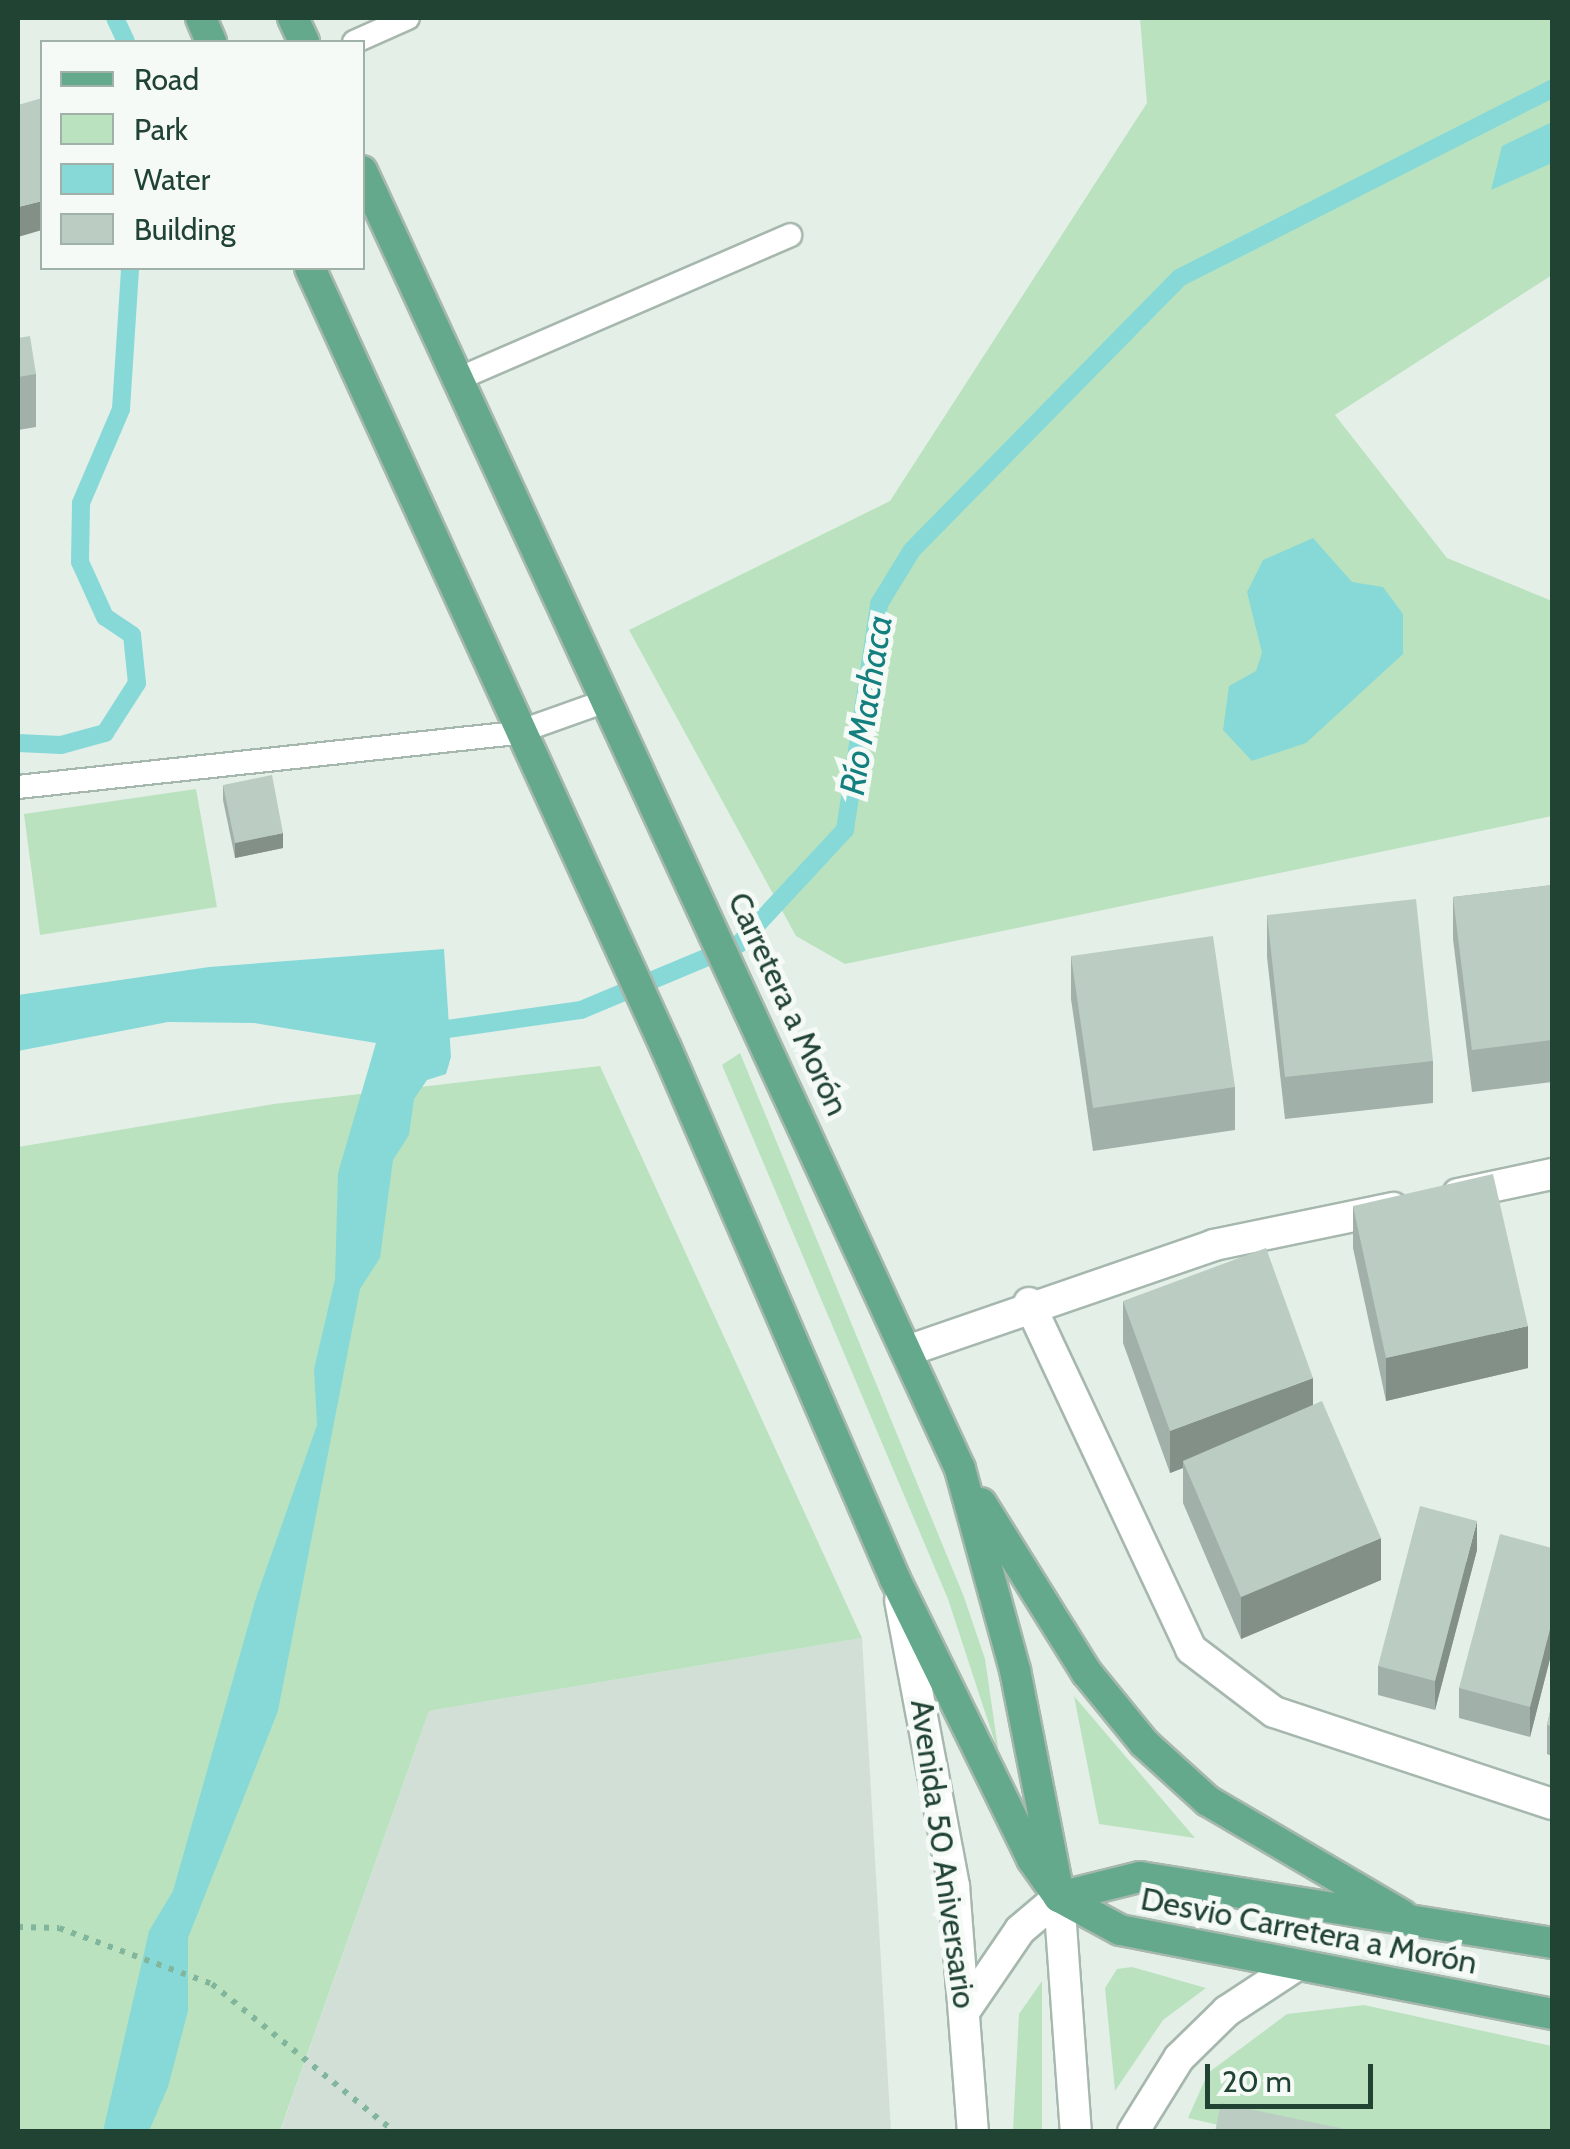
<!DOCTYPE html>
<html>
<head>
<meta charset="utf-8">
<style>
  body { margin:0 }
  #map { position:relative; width:1570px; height:2149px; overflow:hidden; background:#e4efe8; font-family:Cabin,sans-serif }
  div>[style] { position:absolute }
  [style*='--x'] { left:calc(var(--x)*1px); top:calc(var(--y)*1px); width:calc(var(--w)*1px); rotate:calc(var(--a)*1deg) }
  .built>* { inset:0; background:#d2dfd7 }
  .green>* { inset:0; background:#bbe2bf }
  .water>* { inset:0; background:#87d9d8 }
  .stream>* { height:18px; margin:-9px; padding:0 9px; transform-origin:9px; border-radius:9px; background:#87d9d8 }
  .path>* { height:6px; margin-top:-3px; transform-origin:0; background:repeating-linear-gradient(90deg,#81b69c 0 5px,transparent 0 13px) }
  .roads { filter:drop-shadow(2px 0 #a6b8ae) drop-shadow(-2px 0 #a6b8ae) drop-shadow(0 2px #a6b8ae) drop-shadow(0 -2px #a6b8ae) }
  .lane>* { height:22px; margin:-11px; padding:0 11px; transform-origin:11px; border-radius:11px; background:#fff }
  .street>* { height:30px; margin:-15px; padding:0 15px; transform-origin:15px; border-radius:15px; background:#fff }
  .secondary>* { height:30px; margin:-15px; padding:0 15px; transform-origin:15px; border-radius:15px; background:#fff }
  .primary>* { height:30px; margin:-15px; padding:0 15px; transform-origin:15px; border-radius:15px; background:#64a98b }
  .wall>* { inset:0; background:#a1b0a8 }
  .shaded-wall>* { inset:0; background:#839088 }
  .building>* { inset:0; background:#bbcdc3 }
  span { translate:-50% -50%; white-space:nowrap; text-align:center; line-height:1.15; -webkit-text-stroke:10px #f5faf7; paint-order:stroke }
  .street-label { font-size:32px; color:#214334 }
  .water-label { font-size:35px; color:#147f7f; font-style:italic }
  .frame { position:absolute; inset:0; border:20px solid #214334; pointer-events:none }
  .legend { position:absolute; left:40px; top:40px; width:325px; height:230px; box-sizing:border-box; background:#f5faf7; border:2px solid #a0b1a9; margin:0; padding:12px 18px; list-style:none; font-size:30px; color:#214334 }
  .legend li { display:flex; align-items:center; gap:20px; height:50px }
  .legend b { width:50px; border:2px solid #a0b1a9 }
  .scale { position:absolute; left:1205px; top:2064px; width:168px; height:45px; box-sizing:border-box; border:5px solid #214334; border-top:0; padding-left:12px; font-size:30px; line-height:35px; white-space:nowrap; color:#214334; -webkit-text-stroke:8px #f5faf7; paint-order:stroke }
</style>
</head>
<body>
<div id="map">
  <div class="built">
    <div style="clip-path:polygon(862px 1638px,891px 2131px,280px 2132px,429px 1711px)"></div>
  </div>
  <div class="green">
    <div style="clip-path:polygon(1140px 18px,1552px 18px,1552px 275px,1335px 415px,1447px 558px,1552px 601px,1552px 816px,845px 964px,796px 936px,629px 630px,890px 501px,1147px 103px)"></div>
    <div style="clip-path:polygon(196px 789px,217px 907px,40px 935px,24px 814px)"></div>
    <div style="clip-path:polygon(740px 1053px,964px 1597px,985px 1659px,999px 1755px,948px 1599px,722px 1065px)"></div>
    <div style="clip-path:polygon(600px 1066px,862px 1638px,429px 1711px,280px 2131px,18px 2132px,18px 1147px,274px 1104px)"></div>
    <div style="clip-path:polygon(1074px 1696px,1195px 1838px,1099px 1824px)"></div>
    <div style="clip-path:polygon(1132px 1967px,1206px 1988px,1163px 2020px,1115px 2091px,1105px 1988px,1117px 1969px)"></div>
    <div style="clip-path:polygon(1042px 1981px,1042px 2131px,1013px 2131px,1019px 2014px)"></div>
    <div style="clip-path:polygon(1364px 2005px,1552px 2046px,1552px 2131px,1249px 2132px,1188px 2118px,1208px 2073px,1287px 2014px)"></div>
  </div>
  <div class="water">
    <div style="clip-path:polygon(1552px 122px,1552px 163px,1491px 190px,1502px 146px)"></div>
    <div style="clip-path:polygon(1313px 538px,1352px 582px,1383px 587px,1403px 614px,1403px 654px,1306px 743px,1252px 761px,1223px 730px,1229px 686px,1256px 671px,1262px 653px,1247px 592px,1263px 560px)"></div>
    <div style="clip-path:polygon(444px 949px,451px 1057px,446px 1074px,427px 1080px,414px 1099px,409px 1135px,393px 1160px,380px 1258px,360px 1289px,278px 1711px,188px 1938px,188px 2011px,168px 2087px,149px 2131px,103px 2131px,149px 1931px,173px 1891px,256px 1598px,317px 1425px,314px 1369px,335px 1279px,338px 1173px,376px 1043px,254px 1023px,168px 1022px,18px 1051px,18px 995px,209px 967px)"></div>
  </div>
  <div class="stream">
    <div style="--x:115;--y:18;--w:26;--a:65"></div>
    <div style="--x:18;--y:743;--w:43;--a:2.7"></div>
    <div style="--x:61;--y:745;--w:46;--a:-15.3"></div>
    <div style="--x:105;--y:733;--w:59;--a:-57.4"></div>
    <div style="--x:137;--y:683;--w:48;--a:-95.9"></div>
    <div style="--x:132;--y:635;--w:32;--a:-146"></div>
    <div style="--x:105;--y:617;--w:60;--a:-114.4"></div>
    <div style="--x:80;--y:562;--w:59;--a:-89"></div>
    <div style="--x:81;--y:503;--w:102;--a:-66.9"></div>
    <div style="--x:121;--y:409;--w:141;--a:-86.3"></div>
    <div style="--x:426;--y:1032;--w:157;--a:-8.1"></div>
    <div style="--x:581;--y:1010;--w:171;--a:-22.7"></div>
    <div style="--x:739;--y:944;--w:156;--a:-47.1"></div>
    <div style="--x:845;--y:830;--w:229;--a:-81.4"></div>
    <div style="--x:879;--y:604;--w:63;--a:-58.6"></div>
    <div style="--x:912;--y:550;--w:381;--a:-45.5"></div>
    <div style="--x:1179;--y:278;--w:418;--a:-26.9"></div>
  </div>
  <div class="path">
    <div style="--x:18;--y:1927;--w:41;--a:1.4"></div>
    <div style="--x:59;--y:1928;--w:163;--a:20.1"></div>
    <div style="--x:212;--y:1984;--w:235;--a:39"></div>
  </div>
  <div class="roads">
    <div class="lane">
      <div style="--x:354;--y:42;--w:59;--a:-24"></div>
      <div style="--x:458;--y:379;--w:362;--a:-23.4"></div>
      <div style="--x:18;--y:787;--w:501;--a:-6.19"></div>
      <div style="--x:516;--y:733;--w:92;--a:-19.6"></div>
    </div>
    <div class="street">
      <div style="--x:1458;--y:1194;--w:96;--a:-12"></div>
      <div style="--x:1029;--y:1303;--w:382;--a:64.9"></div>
      <div style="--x:1191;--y:1649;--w:104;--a:37.2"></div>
      <div style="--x:1274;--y:1712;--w:293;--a:18.3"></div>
      <div style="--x:907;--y:1351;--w:325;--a:-19"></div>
      <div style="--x:1214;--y:1245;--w:183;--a:-11.7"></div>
    </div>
    <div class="secondary">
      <div style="--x:900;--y:1600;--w:291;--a:79.3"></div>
      <div style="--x:954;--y:1886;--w:247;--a:85.6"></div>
      <div style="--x:1059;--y:1897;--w:236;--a:85.9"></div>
      <div style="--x:966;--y:2009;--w:96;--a:-55.6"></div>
      <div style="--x:1020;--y:1930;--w:51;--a:-40.2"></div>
      <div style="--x:1133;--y:2132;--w:87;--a:-58.1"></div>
      <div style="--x:1179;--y:2058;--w:67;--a:-44.4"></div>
      <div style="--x:1227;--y:2011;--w:80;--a:-33.3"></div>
    </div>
    <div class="primary">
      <div style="--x:201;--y:18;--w:26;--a:67"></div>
      <div style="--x:293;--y:18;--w:26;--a:65"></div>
      <div style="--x:362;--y:171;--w:1429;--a:65.26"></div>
      <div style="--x:960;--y:1469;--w:208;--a:74.7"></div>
      <div style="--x:1015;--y:1670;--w:223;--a:78.9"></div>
      <div style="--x:310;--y:268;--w:857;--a:65.47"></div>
      <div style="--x:666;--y:1048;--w:578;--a:66.67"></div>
      <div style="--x:895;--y:1579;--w:312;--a:63.9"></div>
      <div style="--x:1032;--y:1859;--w:47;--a:54.6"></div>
      <div style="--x:1059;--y:1897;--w:69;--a:28.4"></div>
      <div style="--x:1120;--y:1930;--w:440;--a:11"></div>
      <div style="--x:981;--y:1503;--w:200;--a:58.1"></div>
      <div style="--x:1087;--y:1673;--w:90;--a:50.8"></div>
      <div style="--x:1144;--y:1743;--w:86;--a:42.2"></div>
      <div style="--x:1208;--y:1801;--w:225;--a:30.4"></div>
      <div style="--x:1059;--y:1897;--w:83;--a:-13.9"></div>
      <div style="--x:1140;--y:1877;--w:417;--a:9.1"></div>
    </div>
  </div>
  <div class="wall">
    <div style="clip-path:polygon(18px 338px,36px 374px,36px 427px,18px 430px)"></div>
    <div style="clip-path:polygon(223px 785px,283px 848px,235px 858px,223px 800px)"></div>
    <div style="clip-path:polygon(1552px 885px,1552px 1082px,1472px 1092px,1453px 939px,1453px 897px)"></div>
    <div style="clip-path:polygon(1267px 915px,1433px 1061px,1433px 1103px,1285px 1119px,1267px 957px)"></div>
    <div style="clip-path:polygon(1071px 956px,1235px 1087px,1235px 1130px,1093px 1151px,1071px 999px)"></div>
    <div style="clip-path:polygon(1353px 1206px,1528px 1368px,1386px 1401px,1353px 1248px)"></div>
    <div style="clip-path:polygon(1123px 1301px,1313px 1405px,1381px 1580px,1241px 1639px,1183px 1503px,1183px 1468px,1170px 1473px,1123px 1343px)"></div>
    <div style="clip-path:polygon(1552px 1548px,1552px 1651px,1530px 1737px,1459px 1718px,1459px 1688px)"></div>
    <div style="clip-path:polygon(1477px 1550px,1435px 1710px,1378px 1695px,1378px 1666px)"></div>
    <div style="clip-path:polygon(1552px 1703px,1552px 1756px,1547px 1754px,1547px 1725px)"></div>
  </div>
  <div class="shaded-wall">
    <div style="clip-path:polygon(42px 201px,42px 230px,18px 237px,18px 207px)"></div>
    <div style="clip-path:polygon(283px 833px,283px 848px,235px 858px,235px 843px)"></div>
    <div style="clip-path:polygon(1528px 1326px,1528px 1368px,1386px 1401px,1386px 1358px)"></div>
    <div style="clip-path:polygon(1313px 1378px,1313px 1420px,1183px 1461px,1183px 1468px,1170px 1473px,1170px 1431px)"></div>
    <div style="clip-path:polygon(1477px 1521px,1477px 1550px,1435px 1710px,1435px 1681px)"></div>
    <div style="clip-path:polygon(1381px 1538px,1381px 1580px,1241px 1639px,1241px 1597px)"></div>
    <div style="clip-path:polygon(1552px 1621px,1552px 1651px,1530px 1737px,1530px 1707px)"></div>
  </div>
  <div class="building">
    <div style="clip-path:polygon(42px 98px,42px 201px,18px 207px,18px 105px)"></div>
    <div style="clip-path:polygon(30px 336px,36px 374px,18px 377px,18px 338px)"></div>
    <div style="clip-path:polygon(272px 775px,283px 833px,235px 843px,223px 785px)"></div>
    <div style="clip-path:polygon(1552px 885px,1552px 1040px,1472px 1050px,1453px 897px)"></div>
    <div style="clip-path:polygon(1416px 899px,1433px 1061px,1285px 1077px,1267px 915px)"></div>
    <div style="clip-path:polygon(1213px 936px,1235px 1087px,1093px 1108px,1071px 956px)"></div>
    <div style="clip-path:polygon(1493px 1174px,1528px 1326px,1386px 1358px,1353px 1206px)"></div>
    <div style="clip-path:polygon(1266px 1248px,1313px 1378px,1170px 1431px,1123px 1301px)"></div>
    <div style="clip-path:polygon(1322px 1401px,1381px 1538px,1241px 1597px,1183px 1461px)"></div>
    <div style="clip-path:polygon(1420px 1506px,1477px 1521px,1435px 1681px,1378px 1666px)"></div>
    <div style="clip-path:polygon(1500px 1534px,1552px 1548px,1552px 1621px,1530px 1707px,1459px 1688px)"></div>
    <div style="clip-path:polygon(1552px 1703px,1552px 1726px,1547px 1725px)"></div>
    <div style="clip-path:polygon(1221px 2103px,1359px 2132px,1215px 2132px)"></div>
  </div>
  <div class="street-label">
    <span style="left:788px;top:1004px;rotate:65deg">Carretera a Morón</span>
    <span style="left:943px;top:1854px;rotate:82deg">Avenida 50 Aniversario</span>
    <span style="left:1309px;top:1931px;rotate:11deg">Desvio Carretera a Morón</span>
  </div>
  <div class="water-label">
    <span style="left:866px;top:705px;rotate:-81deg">Río Machaca</span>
  </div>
  <div class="frame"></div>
  <ul class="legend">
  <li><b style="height:12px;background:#64a98b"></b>Road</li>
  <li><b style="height:28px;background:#bbe2bf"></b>Park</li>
  <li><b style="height:28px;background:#87d9d8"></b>Water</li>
  <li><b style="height:28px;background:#bbcdc3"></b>Building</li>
  </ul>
  <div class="scale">20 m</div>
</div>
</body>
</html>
